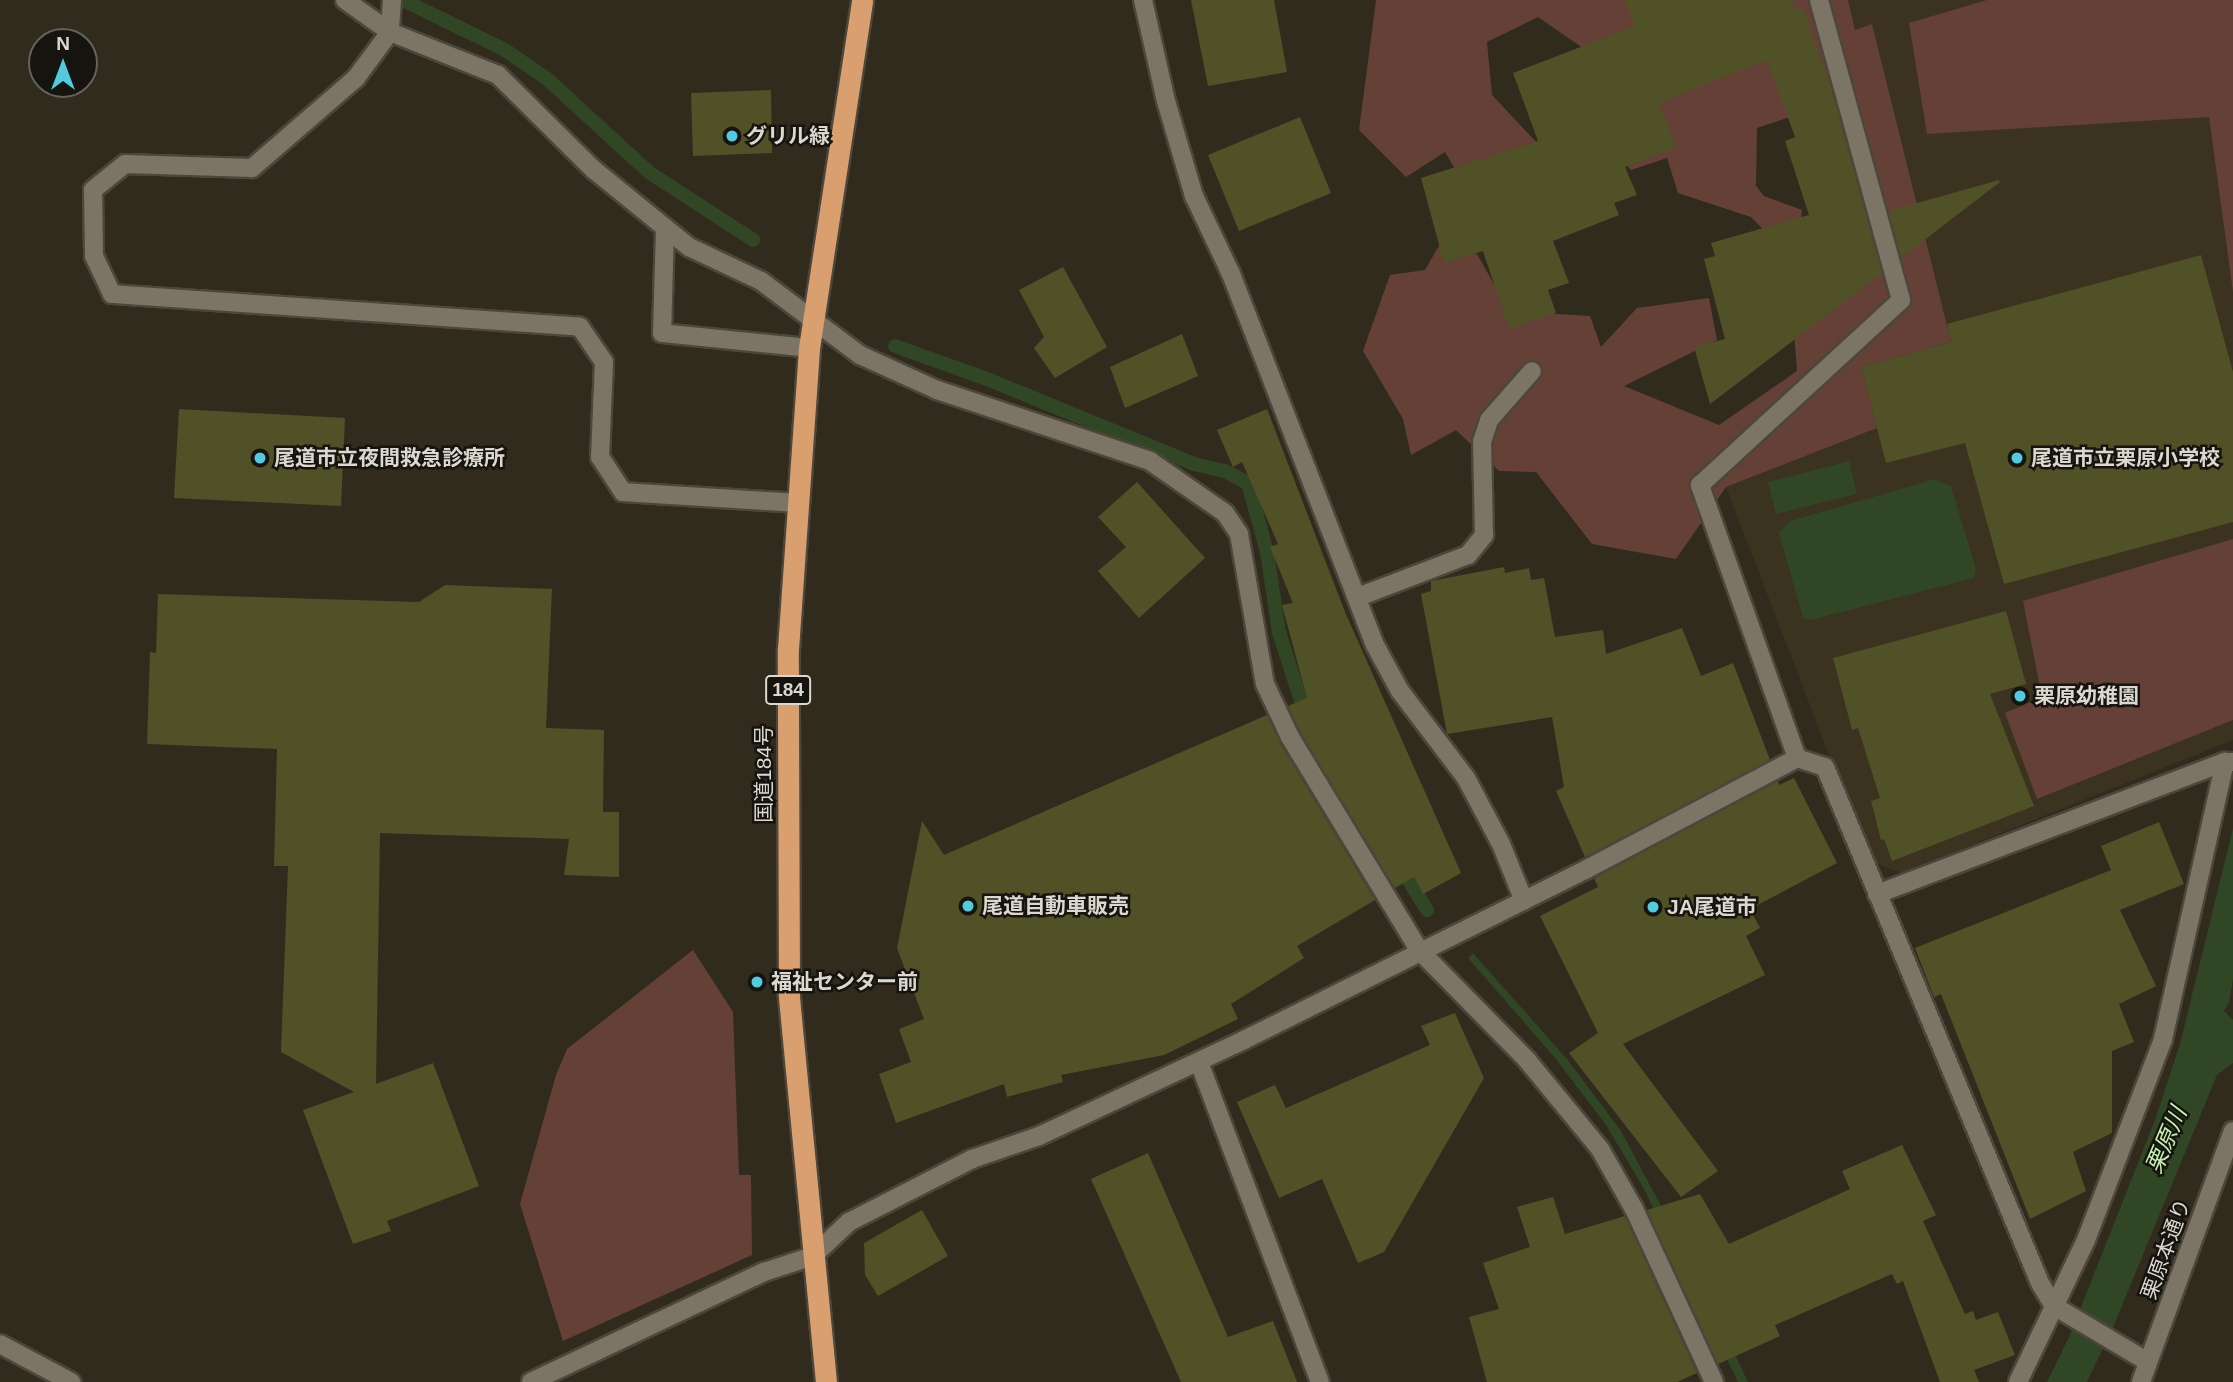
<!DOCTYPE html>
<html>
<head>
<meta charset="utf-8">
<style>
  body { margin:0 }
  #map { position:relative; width:2233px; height:1382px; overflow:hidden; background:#312b1e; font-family:Helvetica,"Noto Sans JP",sans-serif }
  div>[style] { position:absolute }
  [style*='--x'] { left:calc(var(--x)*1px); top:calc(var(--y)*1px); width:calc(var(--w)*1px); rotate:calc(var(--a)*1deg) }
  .built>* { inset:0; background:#3b321f }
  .green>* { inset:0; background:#654036 }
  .water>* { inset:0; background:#304624 }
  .stream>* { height:14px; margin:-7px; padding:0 7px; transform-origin:7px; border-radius:7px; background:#304624 }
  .building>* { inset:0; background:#505127 }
  .roads { filter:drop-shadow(2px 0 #4c463b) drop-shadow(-2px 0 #4c463b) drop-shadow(0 2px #4c463b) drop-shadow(0 -2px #4c463b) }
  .lane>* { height:18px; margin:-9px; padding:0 9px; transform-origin:9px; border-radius:9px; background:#7c7566 }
  .street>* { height:18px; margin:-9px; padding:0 9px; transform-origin:9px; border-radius:9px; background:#7c7566 }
  .highway>* { height:21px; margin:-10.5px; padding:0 10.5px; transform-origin:10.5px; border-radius:10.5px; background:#d99f6f }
  .dots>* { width:19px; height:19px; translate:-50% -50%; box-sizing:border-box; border:4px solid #16140e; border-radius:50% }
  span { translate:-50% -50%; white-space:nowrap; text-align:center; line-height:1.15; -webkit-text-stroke:5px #16140e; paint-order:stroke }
  .shield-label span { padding:2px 5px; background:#16140e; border:2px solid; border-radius:5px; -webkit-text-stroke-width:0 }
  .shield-label { font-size:19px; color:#dcd8d0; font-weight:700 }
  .poi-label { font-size:21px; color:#dcd8d0; font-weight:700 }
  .left { translate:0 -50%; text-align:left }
  .street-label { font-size:21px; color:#dcd8d0 }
  .water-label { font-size:23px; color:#c7f0b3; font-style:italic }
  .north { position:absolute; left:28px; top:28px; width:70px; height:70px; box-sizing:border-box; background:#16140e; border:2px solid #65625c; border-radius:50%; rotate:0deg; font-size:19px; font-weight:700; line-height:28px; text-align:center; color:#dcd8d0 }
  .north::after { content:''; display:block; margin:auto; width:24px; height:32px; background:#54cade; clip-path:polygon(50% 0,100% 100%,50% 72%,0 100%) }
</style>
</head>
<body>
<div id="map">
  <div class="built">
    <div style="clip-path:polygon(1848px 0,2233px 0,2233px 740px,1902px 873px,1875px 863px,1848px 791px,1829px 755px,1726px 487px,1877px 428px,1861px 367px,1872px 25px,1855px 30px)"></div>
  </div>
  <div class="green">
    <div style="clip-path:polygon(1376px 0,1644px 0,1646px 47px,1606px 64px,1538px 17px,1487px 42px,1492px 95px,1539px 145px,1477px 206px,1445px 152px,1406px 177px,1359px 130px)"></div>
    <div style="clip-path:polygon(1753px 0,1848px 0,1855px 30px,1872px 24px,1951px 342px,1861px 367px,1877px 428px,1726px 487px,1676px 559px,1592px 544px,1536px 472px,1499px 471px,1456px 430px,1411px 455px,1403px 419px,1363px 351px,1390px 275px,1425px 270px,1440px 244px,1477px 254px,1509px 311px,1590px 316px,1601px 347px,1637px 308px,1709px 298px,1717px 340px,1624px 386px,1719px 425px,1797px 371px,1792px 305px,1879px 268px,1805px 112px,1757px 128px,1756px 186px,1764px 196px,1802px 210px,1799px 238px,1788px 255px,1751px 217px,1678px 193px,1667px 158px,1631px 170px,1585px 117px)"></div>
    <div style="clip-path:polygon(1987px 0,2233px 0,2233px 292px,2209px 117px,1927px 134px,1909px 23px)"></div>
    <div style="clip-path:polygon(2233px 539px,2233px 720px,2037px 799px,2005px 713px,2042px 697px,2023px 601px)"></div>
    <div style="clip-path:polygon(693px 950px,733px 1012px,739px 1175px,751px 1175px,752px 1255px,563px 1341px,520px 1204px,556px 1075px,567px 1049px)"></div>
  </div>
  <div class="water">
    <div style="clip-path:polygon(1849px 461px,1857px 494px,1776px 514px,1768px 482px)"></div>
    <div style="clip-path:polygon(1935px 479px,1951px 486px,1976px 569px,1974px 578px,1811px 620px,1803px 618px,1779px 533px,1790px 521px)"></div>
    <div style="clip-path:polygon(2233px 828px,2233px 979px,2229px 1003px,2224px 1011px,2233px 1020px,2233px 1063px,2217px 1075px,2114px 1325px,2087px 1382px,2047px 1382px,2069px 1337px,2155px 1120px,2180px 1044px)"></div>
    <div style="clip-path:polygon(1473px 953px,1567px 1059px,1621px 1131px,1698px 1275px,1748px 1382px,1738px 1382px,1643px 1187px,1606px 1125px,1556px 1059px,1468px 958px)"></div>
  </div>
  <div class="stream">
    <div style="--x:403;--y:0;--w:114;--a:26.1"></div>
    <div style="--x:505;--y:50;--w:50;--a:34.3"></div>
    <div style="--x:546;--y:78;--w:141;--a:42.4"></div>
    <div style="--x:650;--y:173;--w:123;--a:33"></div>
    <div style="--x:895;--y:346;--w:98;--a:19.7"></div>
    <div style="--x:987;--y:379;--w:224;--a:22.3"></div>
    <div style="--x:1194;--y:464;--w:32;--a:13"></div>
    <div style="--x:1225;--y:471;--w:26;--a:28"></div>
    <div style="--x:1248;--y:483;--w:72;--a:74.6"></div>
    <div style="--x:1267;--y:552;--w:81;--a:81.5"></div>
    <div style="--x:1279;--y:632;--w:72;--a:72.3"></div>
    <div style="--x:1301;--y:701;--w:17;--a:59"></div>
    <div style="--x:1400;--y:866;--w:52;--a:58.5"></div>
  </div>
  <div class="building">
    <div style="clip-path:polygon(1191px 0,1274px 0,1287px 72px,1208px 86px)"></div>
    <div style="clip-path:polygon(1625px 0,1792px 0,1797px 11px,1803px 9px,1832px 92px,1882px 273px,1710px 404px,1694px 347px,1725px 339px,1704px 259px,1715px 256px,1711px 243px,1809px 215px,1785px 141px,1795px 137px,1767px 60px,1659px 103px,1676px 147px,1625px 167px,1637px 195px,1614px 203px,1619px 215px,1553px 241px,1569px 283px,1548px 290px,1556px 313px,1509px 329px,1483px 251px,1444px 263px,1421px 178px,1538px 141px,1513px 73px,1635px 26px)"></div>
    <div style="clip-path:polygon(771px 90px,772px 153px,693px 156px,691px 93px)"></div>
    <div style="clip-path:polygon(1300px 117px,1331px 193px,1239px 231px,1208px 155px)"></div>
    <div style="clip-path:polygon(1999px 180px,2000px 182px,1901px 258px,1889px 211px)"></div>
    <div style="clip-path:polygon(2201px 255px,2233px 372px,2233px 522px,2004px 584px,1965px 443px,1886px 463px,1861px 367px,1951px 342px,1947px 324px)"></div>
    <div style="clip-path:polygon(1063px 267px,1107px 347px,1055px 378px,1034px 348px,1044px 337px,1019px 290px)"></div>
    <div style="clip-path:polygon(1182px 334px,1198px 376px,1125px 408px,1110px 367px)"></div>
    <div style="clip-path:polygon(179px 409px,345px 418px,341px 506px,174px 498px)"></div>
    <div style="clip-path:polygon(1267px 409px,1345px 612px,1461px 873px,1423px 894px,1414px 877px,1395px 888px,1300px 732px,1288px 706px,1307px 698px,1282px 605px,1293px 603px,1270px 547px,1278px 544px,1242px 462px,1233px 467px,1217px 430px)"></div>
    <div style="clip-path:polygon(1137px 482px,1205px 558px,1139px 618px,1098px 571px,1126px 547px,1098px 517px)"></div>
    <div style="clip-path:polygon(1504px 567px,1505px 573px,1529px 568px,1531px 580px,1544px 578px,1555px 637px,1603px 630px,1606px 654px,1682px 628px,1701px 676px,1733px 663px,1770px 760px,1585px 857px,1556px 791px,1564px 787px,1552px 717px,1447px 734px,1421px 594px,1431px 591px,1431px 581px)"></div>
    <div style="clip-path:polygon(445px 585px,552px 589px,546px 728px,604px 730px,603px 812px,619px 812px,619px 877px,564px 875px,569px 839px,380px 833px,376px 1084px,433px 1063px,479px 1186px,387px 1221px,391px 1231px,353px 1244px,303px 1110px,354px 1092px,281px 1052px,288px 866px,274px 866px,277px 749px,147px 744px,150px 652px,156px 653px,158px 594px,419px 602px)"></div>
    <div style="clip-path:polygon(2006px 611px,2026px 684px,1990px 694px,2034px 806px,1892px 861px,1884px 839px,1881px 840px,1871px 801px,1880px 798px,1858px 728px,1852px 730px,1833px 658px)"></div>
    <div style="clip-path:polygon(1267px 715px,1280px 743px,1375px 900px,1297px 946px,1304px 958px,1231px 1004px,1238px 1019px,1164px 1055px,1061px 1075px,1063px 1082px,1007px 1097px,1004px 1084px,896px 1123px,879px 1074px,911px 1062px,899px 1029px,924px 1019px,897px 948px,922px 821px,944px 855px)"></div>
    <div style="clip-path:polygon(1794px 778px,1837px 863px,1750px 909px,1760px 928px,1746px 936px,1765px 975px,1623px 1044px,1718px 1171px,1681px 1197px,1569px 1053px,1598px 1033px,1540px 916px,1598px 887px,1594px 878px,1778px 781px,1779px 785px)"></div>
    <div style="clip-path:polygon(2159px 822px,2184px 884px,2120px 910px,2156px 986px,2119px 1004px,2134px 1042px,2112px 1051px,2112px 1133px,2073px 1152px,2086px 1191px,2030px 1219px,1941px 994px,1934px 997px,1915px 948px,2111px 870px,2101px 846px)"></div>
    <div style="clip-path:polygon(1455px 1013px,1484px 1078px,1384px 1252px,1358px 1263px,1322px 1179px,1279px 1198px,1237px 1102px,1275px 1085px,1286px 1108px,1430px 1045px,1421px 1026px)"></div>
    <div style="clip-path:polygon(1902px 1145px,1936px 1215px,1923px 1221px,1965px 1314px,1973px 1311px,1976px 1320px,1998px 1312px,2015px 1355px,1974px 1370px,1979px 1382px,1940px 1382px,1903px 1281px,1897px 1284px,1892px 1274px,1775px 1325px,1780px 1336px,1718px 1364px,1647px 1210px,1700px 1194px,1729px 1244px,1850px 1189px,1842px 1171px)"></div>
    <div style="clip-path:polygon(1148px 1153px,1228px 1337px,1273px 1321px,1297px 1382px,1181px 1382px,1091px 1179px)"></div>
    <div style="clip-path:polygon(1553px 1197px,1565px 1234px,1625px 1216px,1697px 1373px,1677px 1382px,1487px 1382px,1469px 1317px,1499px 1309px,1483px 1263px,1530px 1247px,1517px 1207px)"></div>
    <div style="clip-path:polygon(922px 1210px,948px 1256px,878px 1296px,865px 1275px,864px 1243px)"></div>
  </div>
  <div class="roads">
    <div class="lane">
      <div style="--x:665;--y:228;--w:105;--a:91.6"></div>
      <div style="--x:662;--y:333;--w:148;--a:5.8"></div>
      <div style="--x:1358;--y:597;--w:118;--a:-20.9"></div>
      <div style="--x:1468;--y:555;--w:26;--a:-51"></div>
      <div style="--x:1484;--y:535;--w:93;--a:-91.2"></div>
      <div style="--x:1482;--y:442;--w:23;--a:-72"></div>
      <div style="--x:1489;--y:420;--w:65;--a:-48.7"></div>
      <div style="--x:1797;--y:758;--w:290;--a:-109.6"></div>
      <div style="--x:1700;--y:485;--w:273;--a:-42.6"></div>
      <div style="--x:1901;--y:300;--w:311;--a:-105.3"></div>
    </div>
    <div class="street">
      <div style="--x:345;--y:0;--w:55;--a:35.4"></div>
      <div style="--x:390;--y:32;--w:116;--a:21.7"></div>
      <div style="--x:498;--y:75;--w:134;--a:44.7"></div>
      <div style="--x:593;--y:169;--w:124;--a:39.1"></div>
      <div style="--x:689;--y:247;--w:80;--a:25.3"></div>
      <div style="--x:761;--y:281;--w:124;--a:36.8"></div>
      <div style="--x:860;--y:355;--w:85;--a:24.4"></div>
      <div style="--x:937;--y:390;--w:225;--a:18.4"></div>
      <div style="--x:1150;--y:461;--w:91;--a:34.7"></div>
      <div style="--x:1225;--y:513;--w:25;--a:56"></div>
      <div style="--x:1239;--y:534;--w:152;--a:80.2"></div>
      <div style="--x:1265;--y:684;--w:59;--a:64.7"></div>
      <div style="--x:1290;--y:737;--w:249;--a:58.8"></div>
      <div style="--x:1419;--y:950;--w:154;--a:45.5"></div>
      <div style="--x:1527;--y:1060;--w:115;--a:50.6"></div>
      <div style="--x:1600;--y:1149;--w:69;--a:60.5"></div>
      <div style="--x:1634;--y:1209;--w:191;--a:65.2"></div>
      <div style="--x:392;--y:0;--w:32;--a:94"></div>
      <div style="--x:390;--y:32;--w:57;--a:126.5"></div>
      <div style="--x:356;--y:78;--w:138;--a:139.1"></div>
      <div style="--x:252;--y:168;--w:127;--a:-178.2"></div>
      <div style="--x:125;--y:164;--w:41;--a:140.9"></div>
      <div style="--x:93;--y:190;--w:66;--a:89.1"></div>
      <div style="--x:94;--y:256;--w:42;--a:64.7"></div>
      <div style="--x:112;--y:294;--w:469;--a:4"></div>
      <div style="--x:580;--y:327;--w:42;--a:55.6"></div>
      <div style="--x:604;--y:362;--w:95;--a:92.4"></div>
      <div style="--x:600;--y:457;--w:42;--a:56.7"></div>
      <div style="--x:623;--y:492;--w:175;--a:3.6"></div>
      <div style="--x:1143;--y:0;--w:104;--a:77.2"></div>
      <div style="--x:1166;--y:101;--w:99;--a:73.6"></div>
      <div style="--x:1194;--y:196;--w:86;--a:64.6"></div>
      <div style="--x:1231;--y:274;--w:398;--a:68.8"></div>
      <div style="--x:1375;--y:645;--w:52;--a:61.5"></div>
      <div style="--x:1400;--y:691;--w:109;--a:52.8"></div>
      <div style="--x:1466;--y:778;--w:75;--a:62.1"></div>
      <div style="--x:1501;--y:844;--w:61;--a:68"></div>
      <div style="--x:1877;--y:894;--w:372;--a:-20.8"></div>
      <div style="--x:2225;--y:762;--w:8;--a:0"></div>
      <div style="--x:1199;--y:1062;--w:342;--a:69.3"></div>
      <div style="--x:0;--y:1344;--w:81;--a:28.2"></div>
      <div style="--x:531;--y:1382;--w:258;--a:-25.3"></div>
      <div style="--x:764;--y:1272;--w:52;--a:-18.1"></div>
      <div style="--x:813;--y:1256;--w:50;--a:-43.4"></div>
      <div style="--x:849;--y:1222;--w:138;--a:-27.1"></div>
      <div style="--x:972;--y:1159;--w:71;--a:-18.9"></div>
      <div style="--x:1039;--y:1136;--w:226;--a:-25.1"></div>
      <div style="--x:1244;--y:1040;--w:381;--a:-26.5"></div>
      <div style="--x:1585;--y:870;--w:240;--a:-27.8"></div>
      <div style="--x:1797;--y:758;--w:29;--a:18"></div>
      <div style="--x:1825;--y:767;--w:559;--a:67.38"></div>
      <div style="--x:2040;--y:1283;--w:27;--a:59"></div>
      <div style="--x:2054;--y:1306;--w:109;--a:30.8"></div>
      <div style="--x:2018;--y:1382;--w:157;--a:-64.4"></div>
      <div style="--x:2086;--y:1240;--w:215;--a:-69"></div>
      <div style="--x:2163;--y:1039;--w:284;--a:-77.4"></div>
      <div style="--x:2141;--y:1382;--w:267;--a:-69.9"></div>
    </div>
    <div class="highway">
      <div style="--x:826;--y:1382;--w:389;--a:-95.5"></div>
      <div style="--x:789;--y:995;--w:346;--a:-90.2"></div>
      <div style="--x:788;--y:649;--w:302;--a:-86"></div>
      <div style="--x:809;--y:348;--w:352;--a:-81.3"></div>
    </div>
  </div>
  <div class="dots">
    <div style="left:732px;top:136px;background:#54cade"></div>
    <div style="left:260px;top:458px;background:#54cade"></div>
    <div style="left:2017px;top:458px;background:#54cade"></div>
    <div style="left:2020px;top:696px;background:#54cade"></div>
    <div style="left:968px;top:906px;background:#54cade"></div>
    <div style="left:1653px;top:907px;background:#54cade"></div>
    <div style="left:757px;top:982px;background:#54cade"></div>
  </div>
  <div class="shield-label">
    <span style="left:788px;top:690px">184</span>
  </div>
  <div class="poi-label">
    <span class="left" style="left:746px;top:136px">グリル緑</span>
    <span class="left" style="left:274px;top:458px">尾道市立夜間救急診療所</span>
    <span class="left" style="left:2031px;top:458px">尾道市立栗原小学校</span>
    <span class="left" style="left:2034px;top:696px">栗原幼稚園</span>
    <span class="left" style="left:982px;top:906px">尾道自動車販売</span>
    <span class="left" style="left:1667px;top:907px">JA尾道市</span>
    <span class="left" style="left:771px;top:982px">福祉センター前</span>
  </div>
  <div class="street-label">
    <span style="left:764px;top:774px;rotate:-90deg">国道184号</span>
    <span style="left:2166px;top:1249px;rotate:-70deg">栗原本通り</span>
  </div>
  <div class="water-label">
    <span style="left:2166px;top:1140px;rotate:-67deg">栗原川</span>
  </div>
  <div class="north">N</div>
</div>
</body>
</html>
